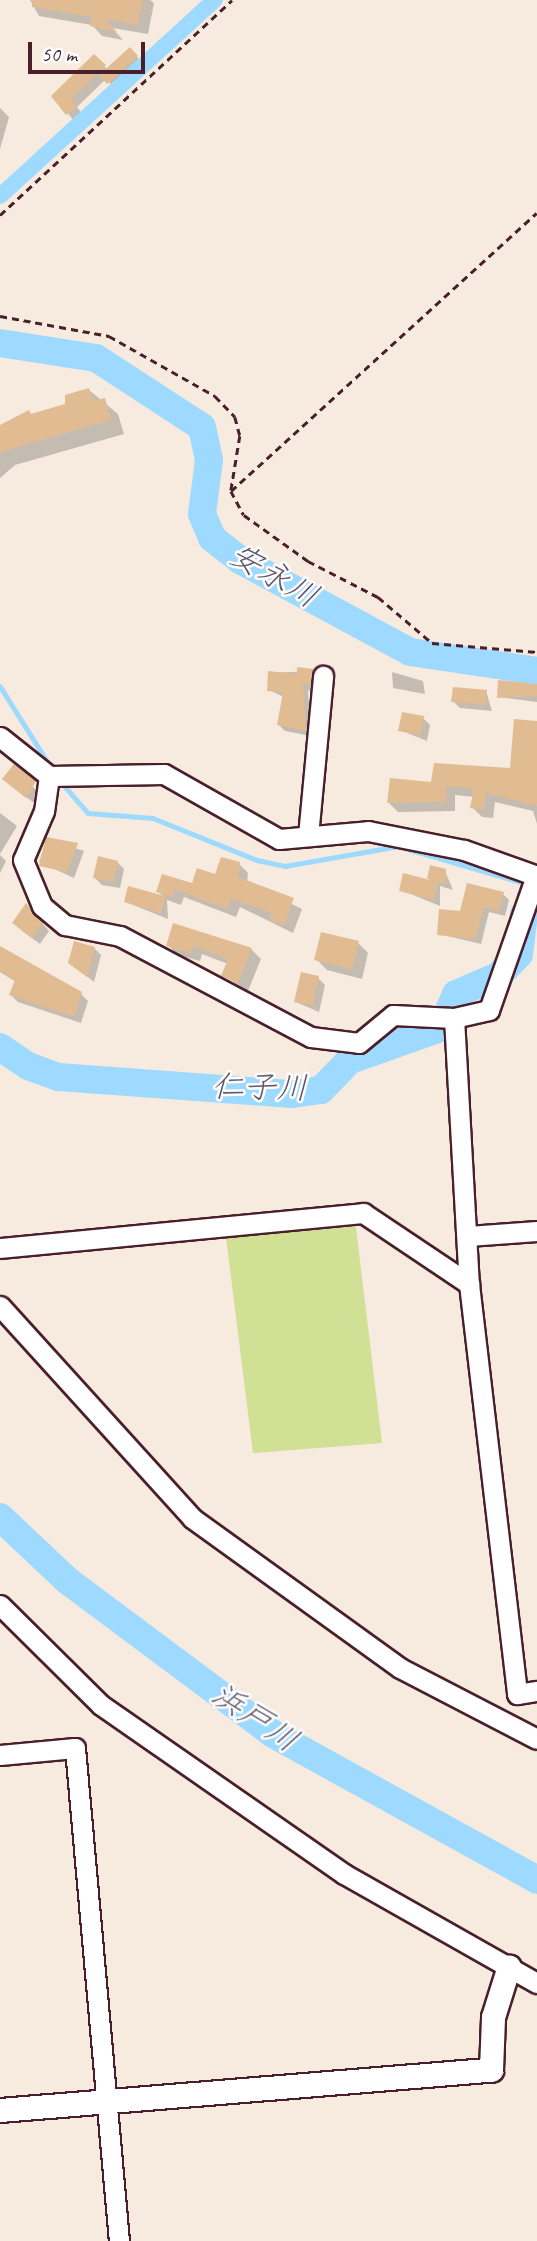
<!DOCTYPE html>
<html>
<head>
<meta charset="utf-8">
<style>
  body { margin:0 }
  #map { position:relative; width:537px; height:2241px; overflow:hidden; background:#f6ebde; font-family:Caveat,"Klee One",sans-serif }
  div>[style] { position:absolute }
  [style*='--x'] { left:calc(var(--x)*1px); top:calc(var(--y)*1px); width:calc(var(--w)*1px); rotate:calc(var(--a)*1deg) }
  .green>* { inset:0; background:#d0e094 }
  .shadow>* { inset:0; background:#0003 }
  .stream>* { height:4.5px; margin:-2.25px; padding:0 2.25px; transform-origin:2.25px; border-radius:2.25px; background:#9edaff }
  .canal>* { height:16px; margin:-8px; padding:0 8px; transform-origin:8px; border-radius:8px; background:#9edaff }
  .river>* { height:28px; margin:-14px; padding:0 14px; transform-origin:14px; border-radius:14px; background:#9edaff }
  .building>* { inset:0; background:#e1bc92 }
  .path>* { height:2.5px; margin-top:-1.25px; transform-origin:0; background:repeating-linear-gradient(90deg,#4a1f2b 0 7px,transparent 0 12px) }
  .roads { filter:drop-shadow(2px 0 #4a1f2b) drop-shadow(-2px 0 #4a1f2b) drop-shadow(0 2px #4a1f2b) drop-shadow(0 -2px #4a1f2b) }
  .minor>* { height:19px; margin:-9.5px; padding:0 9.5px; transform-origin:9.5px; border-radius:9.5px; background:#fff }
  .tertiary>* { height:23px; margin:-11.5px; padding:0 11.5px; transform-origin:11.5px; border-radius:11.5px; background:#fff }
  span { translate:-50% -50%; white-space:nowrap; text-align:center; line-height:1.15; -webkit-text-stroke:5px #fff; paint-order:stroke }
  .water-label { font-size:32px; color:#63576b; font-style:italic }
  .scale { position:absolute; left:28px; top:42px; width:117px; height:32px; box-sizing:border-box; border:4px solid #4a1f2b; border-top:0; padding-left:9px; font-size:21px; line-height:24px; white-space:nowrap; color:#4a1f2b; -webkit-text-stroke:5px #fff; paint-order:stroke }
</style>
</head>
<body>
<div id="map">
  <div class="green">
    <div style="clip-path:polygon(355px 1220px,382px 1443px,253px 1453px,226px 1237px)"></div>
  </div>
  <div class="shadow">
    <div style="clip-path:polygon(30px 0,150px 0,154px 3px,148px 34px,112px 28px,123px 40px,102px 36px,92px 25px,39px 16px)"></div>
    <div style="clip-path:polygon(130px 50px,144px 64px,115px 89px,106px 79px,77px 107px,83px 115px,74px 121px,54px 96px,94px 56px,108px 70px)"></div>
    <div style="clip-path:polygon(0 108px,9px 117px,0 149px)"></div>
    <div style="clip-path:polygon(89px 390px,118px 414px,124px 434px,15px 465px,0 478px,0 427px,67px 406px)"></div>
    <div style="clip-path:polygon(312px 671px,318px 677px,316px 691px,308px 690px,311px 736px,285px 731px,279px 725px,284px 697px,269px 690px,270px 673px)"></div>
    <div style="clip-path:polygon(392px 672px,423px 681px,425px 694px,393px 688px)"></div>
    <div style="clip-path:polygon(537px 685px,537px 702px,499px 697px)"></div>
    <div style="clip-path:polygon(486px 691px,492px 711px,460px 708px,453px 701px)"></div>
    <div style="clip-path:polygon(423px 718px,430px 725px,427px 741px,400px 730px)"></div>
    <div style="clip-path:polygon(537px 723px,537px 824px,533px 811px,495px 802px,493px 818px,482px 817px,472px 807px,474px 797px,455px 795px,455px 811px,398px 812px,389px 803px,432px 784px,511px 770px)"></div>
    <div style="clip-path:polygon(14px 767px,41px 795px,34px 803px,12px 786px)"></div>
    <div style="clip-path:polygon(0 813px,17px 826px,0 854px)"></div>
    <div style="clip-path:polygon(47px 839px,84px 851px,74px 878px,39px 862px)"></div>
    <div style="clip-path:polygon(0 855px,6px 861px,0 873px)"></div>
    <div style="clip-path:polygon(117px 862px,124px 869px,120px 888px,102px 885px,95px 878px)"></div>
    <div style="clip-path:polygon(239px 864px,248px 873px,247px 882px,302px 909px,293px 933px,240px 907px,236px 917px,184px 897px,181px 905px,167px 900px,168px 919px,126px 902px,130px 888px,165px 898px,158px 891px,193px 886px)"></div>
    <div style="clip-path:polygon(445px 871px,453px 890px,440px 886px,440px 906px,401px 890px,433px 882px,429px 878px)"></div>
    <div style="clip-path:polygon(503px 894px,509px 900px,505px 916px,489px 912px,481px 944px,439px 934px,461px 913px)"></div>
    <div style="clip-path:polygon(33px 912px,49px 931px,40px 944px,21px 930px)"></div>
    <div style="clip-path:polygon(174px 925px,251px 949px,261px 959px,248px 991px,223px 975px,228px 964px,202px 954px,200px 961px,178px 955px,168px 945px)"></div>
    <div style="clip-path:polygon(358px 943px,368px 953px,362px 979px,327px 970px,316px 959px)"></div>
    <div style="clip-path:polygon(94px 948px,101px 955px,94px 982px,70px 963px)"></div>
    <div style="clip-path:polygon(0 950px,81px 994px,88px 1001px,81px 1023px,18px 1002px,11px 995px,16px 982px,0 972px)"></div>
    <div style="clip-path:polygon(318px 978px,325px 985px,319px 1012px,296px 1002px)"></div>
  </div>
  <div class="stream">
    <div style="--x:0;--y:686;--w:98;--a:57.9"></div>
    <div style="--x:61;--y:782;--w:41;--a:48.9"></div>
    <div style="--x:88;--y:813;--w:65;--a:4.4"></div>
    <div style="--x:153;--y:818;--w:112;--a:22"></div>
    <div style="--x:257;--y:860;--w:29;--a:12"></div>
    <div style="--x:285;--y:866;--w:115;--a:-10"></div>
    <div style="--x:398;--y:846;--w:134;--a:16.4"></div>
  </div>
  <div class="canal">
    <div style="--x:0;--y:196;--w:291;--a:-42.4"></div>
  </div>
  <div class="river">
    <div style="--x:0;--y:343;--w:97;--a:8.9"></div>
    <div style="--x:96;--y:358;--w:126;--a:33.1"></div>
    <div style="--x:202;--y:427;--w:34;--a:78"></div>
    <div style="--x:209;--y:460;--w:54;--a:97.4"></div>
    <div style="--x:202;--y:514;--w:26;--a:67"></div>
    <div style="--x:212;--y:538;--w:36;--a:38"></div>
    <div style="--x:240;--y:560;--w:193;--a:28.4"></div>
    <div style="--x:410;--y:652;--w:128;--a:8.5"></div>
    <div style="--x:0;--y:1047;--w:34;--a:34"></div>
    <div style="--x:28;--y:1066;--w:33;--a:20"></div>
    <div style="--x:59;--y:1077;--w:234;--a:4.2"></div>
    <div style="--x:292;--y:1094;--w:29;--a:-8"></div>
    <div style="--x:321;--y:1090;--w:42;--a:-46"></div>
    <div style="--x:350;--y:1060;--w:96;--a:-19.4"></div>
    <div style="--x:441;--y:1028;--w:37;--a:-66"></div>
    <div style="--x:456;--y:994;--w:46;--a:-23.2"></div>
    <div style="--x:498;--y:976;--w:30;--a:-46"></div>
    <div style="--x:519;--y:954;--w:40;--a:-82.9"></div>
    <div style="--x:0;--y:1517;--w:93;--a:43.3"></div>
    <div style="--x:68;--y:1581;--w:256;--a:36.7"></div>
    <div style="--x:273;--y:1734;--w:302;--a:28.9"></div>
  </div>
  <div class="building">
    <div style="clip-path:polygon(32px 0,143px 0,138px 25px,105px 19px,117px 32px,90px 26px,92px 17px,32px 7px)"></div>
    <div style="clip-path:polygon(130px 47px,138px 56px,107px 84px,99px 75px)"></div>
    <div style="clip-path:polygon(94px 54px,106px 65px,71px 99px,77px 107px,66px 115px,51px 96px)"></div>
    <div style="clip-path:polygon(89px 388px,93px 401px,105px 398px,111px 420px,0 452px,0 425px,29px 410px,31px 414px,65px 404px,65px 395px)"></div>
    <div style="clip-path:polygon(297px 667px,313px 669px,310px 685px,303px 684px,306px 731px,277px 725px,283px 692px,267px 691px,268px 671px,297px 674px)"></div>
    <div style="clip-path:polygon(498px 680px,537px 684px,537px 696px,497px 698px)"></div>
    <div style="clip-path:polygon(453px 687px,487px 690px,486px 705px,451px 702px)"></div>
    <div style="clip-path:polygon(402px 712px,424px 716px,421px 735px,398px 731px)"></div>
    <div style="clip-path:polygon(514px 719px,537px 721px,537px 806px,486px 793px,484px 810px,470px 808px,474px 789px,446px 786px,446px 802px,387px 803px,390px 778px,431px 782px,434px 763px,510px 768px)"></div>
    <div style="clip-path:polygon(14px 764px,36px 781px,26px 798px,2px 779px)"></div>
    <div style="clip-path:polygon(46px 837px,78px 843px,67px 872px,39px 866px)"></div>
    <div style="clip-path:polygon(98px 856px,118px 861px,113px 882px,93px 878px)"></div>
    <div style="clip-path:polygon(221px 857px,240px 862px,238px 877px,294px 898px,284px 925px,269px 920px,272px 913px,231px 899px,227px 909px,175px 889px,172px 897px,156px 892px,162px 874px,192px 883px,197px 868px,215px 874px)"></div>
    <div style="clip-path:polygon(430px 865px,446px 869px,446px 884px,427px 879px)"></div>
    <div style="clip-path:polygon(403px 873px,438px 882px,433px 900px,399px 891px)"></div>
    <div style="clip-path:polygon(467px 883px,504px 892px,499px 911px,484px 907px,475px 939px,437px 935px,439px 909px,460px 911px)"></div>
    <div style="clip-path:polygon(128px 886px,165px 896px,161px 913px,124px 902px)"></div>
    <div style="clip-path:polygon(26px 903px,43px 923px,32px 938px,12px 923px)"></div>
    <div style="clip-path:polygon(173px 923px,252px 948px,238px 983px,221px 976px,228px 959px,193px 946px,191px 953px,166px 946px)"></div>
    <div style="clip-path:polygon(321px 932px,359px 941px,352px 969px,314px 960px)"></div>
    <div style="clip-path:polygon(74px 941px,95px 947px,87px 977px,68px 963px)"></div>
    <div style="clip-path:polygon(0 946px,82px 992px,74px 1017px,9px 995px,15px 980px,0 972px)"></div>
    <div style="clip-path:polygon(301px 972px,319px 976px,313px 1006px,294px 1002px)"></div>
  </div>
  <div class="path">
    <div style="--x:0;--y:215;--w:316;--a:-42.8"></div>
    <div style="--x:0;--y:316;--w:111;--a:10.4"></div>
    <div style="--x:109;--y:336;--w:122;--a:29.5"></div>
    <div style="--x:215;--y:396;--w:29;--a:46"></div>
    <div style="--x:235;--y:417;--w:20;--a:75"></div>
    <div style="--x:240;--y:436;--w:56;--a:99.3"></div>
    <div style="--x:231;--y:491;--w:27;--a:62"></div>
    <div style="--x:244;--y:515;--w:79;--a:35.7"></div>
    <div style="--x:308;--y:561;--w:79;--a:27.2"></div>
    <div style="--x:378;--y:597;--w:71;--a:40.4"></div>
    <div style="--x:432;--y:643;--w:105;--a:4.9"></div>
    <div style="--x:231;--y:491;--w:413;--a:-42.3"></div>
  </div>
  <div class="roads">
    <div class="minor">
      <div style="--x:0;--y:737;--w:63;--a:38.5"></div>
      <div style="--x:49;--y:776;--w:115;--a:-1"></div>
      <div style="--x:164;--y:774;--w:132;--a:29.5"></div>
      <div style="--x:279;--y:839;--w:89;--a:-5.1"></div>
      <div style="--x:368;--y:831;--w:98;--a:11.2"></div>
      <div style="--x:464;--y:850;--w:77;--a:19.6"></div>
      <div style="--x:49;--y:776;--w:35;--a:98"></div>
      <div style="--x:44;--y:811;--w:53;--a:113.2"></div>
      <div style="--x:23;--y:860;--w:50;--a:67.6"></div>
      <div style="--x:42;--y:906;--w:30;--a:40"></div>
      <div style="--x:65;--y:925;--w:56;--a:11.3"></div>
      <div style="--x:120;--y:936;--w:216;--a:27.9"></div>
      <div style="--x:311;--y:1037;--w:48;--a:7.1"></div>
      <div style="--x:359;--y:1043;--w:44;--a:-39.5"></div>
      <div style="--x:393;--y:1015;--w:61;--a:2.8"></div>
      <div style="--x:454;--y:1018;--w:36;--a:-13"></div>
      <div style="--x:489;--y:1010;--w:142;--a:-70.7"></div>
      <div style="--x:308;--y:836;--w:161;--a:-84.6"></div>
      <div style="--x:454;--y:1018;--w:266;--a:86.8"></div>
      <div style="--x:469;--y:1284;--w:413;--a:83.3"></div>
      <div style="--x:517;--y:1694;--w:20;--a:-9"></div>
      <div style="--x:468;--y:1236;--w:69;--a:-4.1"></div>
      <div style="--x:0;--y:1248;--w:365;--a:-5.5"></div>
      <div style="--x:363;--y:1213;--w:128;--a:33.8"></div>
      <div style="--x:0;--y:1306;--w:286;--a:47.8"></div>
      <div style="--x:192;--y:1518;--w:256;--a:35.8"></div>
      <div style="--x:400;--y:1668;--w:154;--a:27.4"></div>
      <div style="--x:0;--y:1605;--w:142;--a:44.7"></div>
      <div style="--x:101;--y:1705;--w:296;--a:34.8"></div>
      <div style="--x:344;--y:1874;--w:222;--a:29.5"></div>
      <div style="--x:0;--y:1755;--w:75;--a:-5.3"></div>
      <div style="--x:75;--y:1748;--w:495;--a:84.9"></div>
    </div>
    <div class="tertiary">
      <div style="--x:0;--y:2110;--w:493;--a:-4.7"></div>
      <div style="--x:491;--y:2070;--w:53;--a:-87.8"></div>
      <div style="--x:493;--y:2017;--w:53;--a:-72.6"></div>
    </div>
  </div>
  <div class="water-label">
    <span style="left:274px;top:576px;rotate:30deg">安永川</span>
    <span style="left:260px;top:1088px;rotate:1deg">仁子川</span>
    <span style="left:255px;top:1718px;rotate:34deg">浜戸川</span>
  </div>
  <div class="scale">50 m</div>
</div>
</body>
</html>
